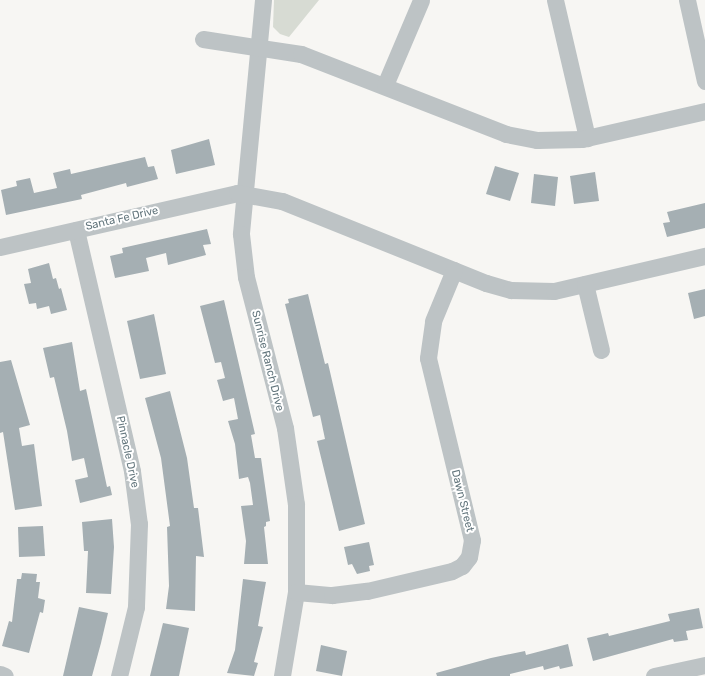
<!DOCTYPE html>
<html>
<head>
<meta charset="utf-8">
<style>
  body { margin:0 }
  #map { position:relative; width:705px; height:676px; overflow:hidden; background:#f7f6f3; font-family:Rubik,sans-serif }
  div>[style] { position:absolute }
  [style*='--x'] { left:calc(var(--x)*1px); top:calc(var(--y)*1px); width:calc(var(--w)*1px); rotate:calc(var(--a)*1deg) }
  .green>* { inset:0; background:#d7dbd3 }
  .building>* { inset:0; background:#a5afb3 }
  .minor>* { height:17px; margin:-8.5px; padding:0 8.5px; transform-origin:8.5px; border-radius:8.5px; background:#bdc3c5 }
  span { translate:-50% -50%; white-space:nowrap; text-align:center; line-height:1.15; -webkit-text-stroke:4px #fff; paint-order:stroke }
  .street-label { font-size:11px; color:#63767d }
</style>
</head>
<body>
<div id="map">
  <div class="green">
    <div style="clip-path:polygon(274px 0,319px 0,289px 37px,280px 34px,273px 27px)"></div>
  </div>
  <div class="building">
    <div style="clip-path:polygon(209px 139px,215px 165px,176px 174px,171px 150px)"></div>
    <div style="clip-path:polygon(145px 157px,148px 167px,154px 166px,158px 179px,127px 187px,126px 183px,81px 195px,82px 199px,6px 215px,1px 190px,17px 186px,16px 181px,30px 178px,34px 193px,57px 188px,53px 173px,70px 169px,71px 174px)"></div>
    <div style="clip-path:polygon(495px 166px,519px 173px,510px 201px,486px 194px)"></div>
    <div style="clip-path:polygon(595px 172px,599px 201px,574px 204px,570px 176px)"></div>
    <div style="clip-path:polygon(534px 174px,558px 177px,555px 206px,531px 203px)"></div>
    <div style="clip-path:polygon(705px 203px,705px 228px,667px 237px,663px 223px,670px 222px,667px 212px)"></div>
    <div style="clip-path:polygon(207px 229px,211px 244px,203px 245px,206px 255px,168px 265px,166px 253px,146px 258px,149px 271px,115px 278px,110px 256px,123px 253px,122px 248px)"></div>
    <div style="clip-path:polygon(49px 263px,53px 279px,56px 278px,59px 289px,61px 288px,67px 310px,51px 314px,49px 306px,37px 309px,36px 303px,29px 304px,24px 284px,31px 283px,28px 269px)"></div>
    <div style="clip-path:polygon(705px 289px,705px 316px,694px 319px,688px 293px)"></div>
    <div style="clip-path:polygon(308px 294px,325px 364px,328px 363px,365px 524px,339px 531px,317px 441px,325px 439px,320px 415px,313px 417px,285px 304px,289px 303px,288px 299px)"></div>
    <div style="clip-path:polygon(224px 300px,255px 434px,251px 435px,255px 458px,261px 458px,270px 521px,266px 522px,266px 526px,264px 527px,268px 564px,244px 564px,246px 541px,241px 506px,253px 505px,250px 483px,248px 477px,239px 479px,235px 444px,228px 421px,238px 419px,234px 398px,223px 401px,217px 380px,225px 378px,221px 362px,215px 363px,200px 306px)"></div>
    <div style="clip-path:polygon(154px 314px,166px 374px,140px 379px,127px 321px)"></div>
    <div style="clip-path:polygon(72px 342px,80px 391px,86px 389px,107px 487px,110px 486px,112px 495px,80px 503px,75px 480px,88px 477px,84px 458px,72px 461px,67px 431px,54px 377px,50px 378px,43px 348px)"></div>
    <div style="clip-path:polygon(11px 360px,30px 425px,19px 428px,22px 446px,34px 444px,42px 506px,15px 510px,3px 432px,0 433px,0 362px)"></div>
    <div style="clip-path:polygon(170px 391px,187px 458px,194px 508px,198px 508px,204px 557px,196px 556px,195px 611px,166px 609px,169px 586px,167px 527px,170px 526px,161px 458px,145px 398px)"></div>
    <div style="clip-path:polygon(112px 519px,114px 547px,111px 594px,86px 593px,88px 551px,84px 551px,82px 522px)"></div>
    <div style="clip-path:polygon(43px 526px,45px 556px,19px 557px,18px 527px)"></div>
    <div style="clip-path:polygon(369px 542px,374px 565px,369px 566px,370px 571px,357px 574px,352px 564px,348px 565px,344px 547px)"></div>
    <div style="clip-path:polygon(22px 573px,37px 574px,36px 582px,40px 582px,38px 598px,45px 600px,43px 613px,40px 612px,29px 653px,2px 646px,9px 621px,12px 622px,17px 579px,21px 579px)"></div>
    <div style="clip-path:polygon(243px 579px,266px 582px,258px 626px,263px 627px,254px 662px,258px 663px,254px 676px,227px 673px,235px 650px)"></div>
    <div style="clip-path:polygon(79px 607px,108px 613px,101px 643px,92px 676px,63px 676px)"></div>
    <div style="clip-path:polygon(699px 608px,703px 628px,686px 631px,688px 640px,674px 642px,673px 639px,593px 661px,587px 638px,608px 633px,609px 636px,670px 621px,668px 614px)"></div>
    <div style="clip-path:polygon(163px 623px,189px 628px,179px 676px,150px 676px)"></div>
    <div style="clip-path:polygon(568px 644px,573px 666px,560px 669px,559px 666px,544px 670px,543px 666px,510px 674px,510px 676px,437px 676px,436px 673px,491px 658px,525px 651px,526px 655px)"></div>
    <div style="clip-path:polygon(321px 645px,347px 651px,342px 676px,316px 671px)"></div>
  </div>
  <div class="minor">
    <div style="--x:263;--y:0;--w:235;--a:95.4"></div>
    <div style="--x:241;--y:234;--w:43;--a:83.4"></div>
    <div style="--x:246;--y:277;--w:156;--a:75.5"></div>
    <div style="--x:285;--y:428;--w:77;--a:81.8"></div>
    <div style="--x:296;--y:504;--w:88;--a:90"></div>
    <div style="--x:296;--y:592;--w:85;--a:99.5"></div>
    <div style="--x:555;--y:0;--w:142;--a:76.9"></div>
    <div style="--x:687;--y:0;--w:83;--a:77.5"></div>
    <div style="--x:203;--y:39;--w:99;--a:8.7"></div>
    <div style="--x:301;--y:54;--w:220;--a:21.3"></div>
    <div style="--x:506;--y:134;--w:32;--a:11"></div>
    <div style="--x:537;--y:140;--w:45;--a:-1.3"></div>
    <div style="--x:582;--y:139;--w:126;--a:-12.8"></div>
    <div style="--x:385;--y:85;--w:92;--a:-67"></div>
    <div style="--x:76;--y:230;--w:247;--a:76.9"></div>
    <div style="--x:132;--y:471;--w:53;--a:82.5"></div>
    <div style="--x:139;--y:524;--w:83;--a:92.1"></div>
    <div style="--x:136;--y:607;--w:71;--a:103.8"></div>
    <div style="--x:0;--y:247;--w:243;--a:-12.8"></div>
    <div style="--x:237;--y:193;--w:46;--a:10.1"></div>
    <div style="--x:282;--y:201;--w:220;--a:21.9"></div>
    <div style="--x:486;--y:283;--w:26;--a:16"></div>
    <div style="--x:511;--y:290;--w:43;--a:1.3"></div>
    <div style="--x:554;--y:291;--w:155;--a:-13.1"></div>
    <div style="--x:585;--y:284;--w:68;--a:76.4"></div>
    <div style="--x:296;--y:592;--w:36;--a:5"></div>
    <div style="--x:332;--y:595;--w:35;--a:-7"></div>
    <div style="--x:367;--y:591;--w:87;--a:-13.2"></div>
    <div style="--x:452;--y:571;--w:11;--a:-27"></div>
    <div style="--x:462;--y:566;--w:11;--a:-52"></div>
    <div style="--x:469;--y:557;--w:17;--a:-80"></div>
    <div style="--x:472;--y:540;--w:187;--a:-103.6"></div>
    <div style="--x:428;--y:358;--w:37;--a:-82"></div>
    <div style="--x:433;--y:321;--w:55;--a:-67.6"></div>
    <div style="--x:0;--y:674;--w:5;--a:22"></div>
    <div style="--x:654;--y:676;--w:52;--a:-12.2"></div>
  </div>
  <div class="street-label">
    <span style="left:122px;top:219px;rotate:-13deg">Santa Fe Drive</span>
    <span style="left:267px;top:361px;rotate:76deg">Sunrise Ranch Drive</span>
    <span style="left:127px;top:452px;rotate:78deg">Pinnacle Drive</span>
    <span style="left:462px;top:501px;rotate:76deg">Dawn Street</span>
  </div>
</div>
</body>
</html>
